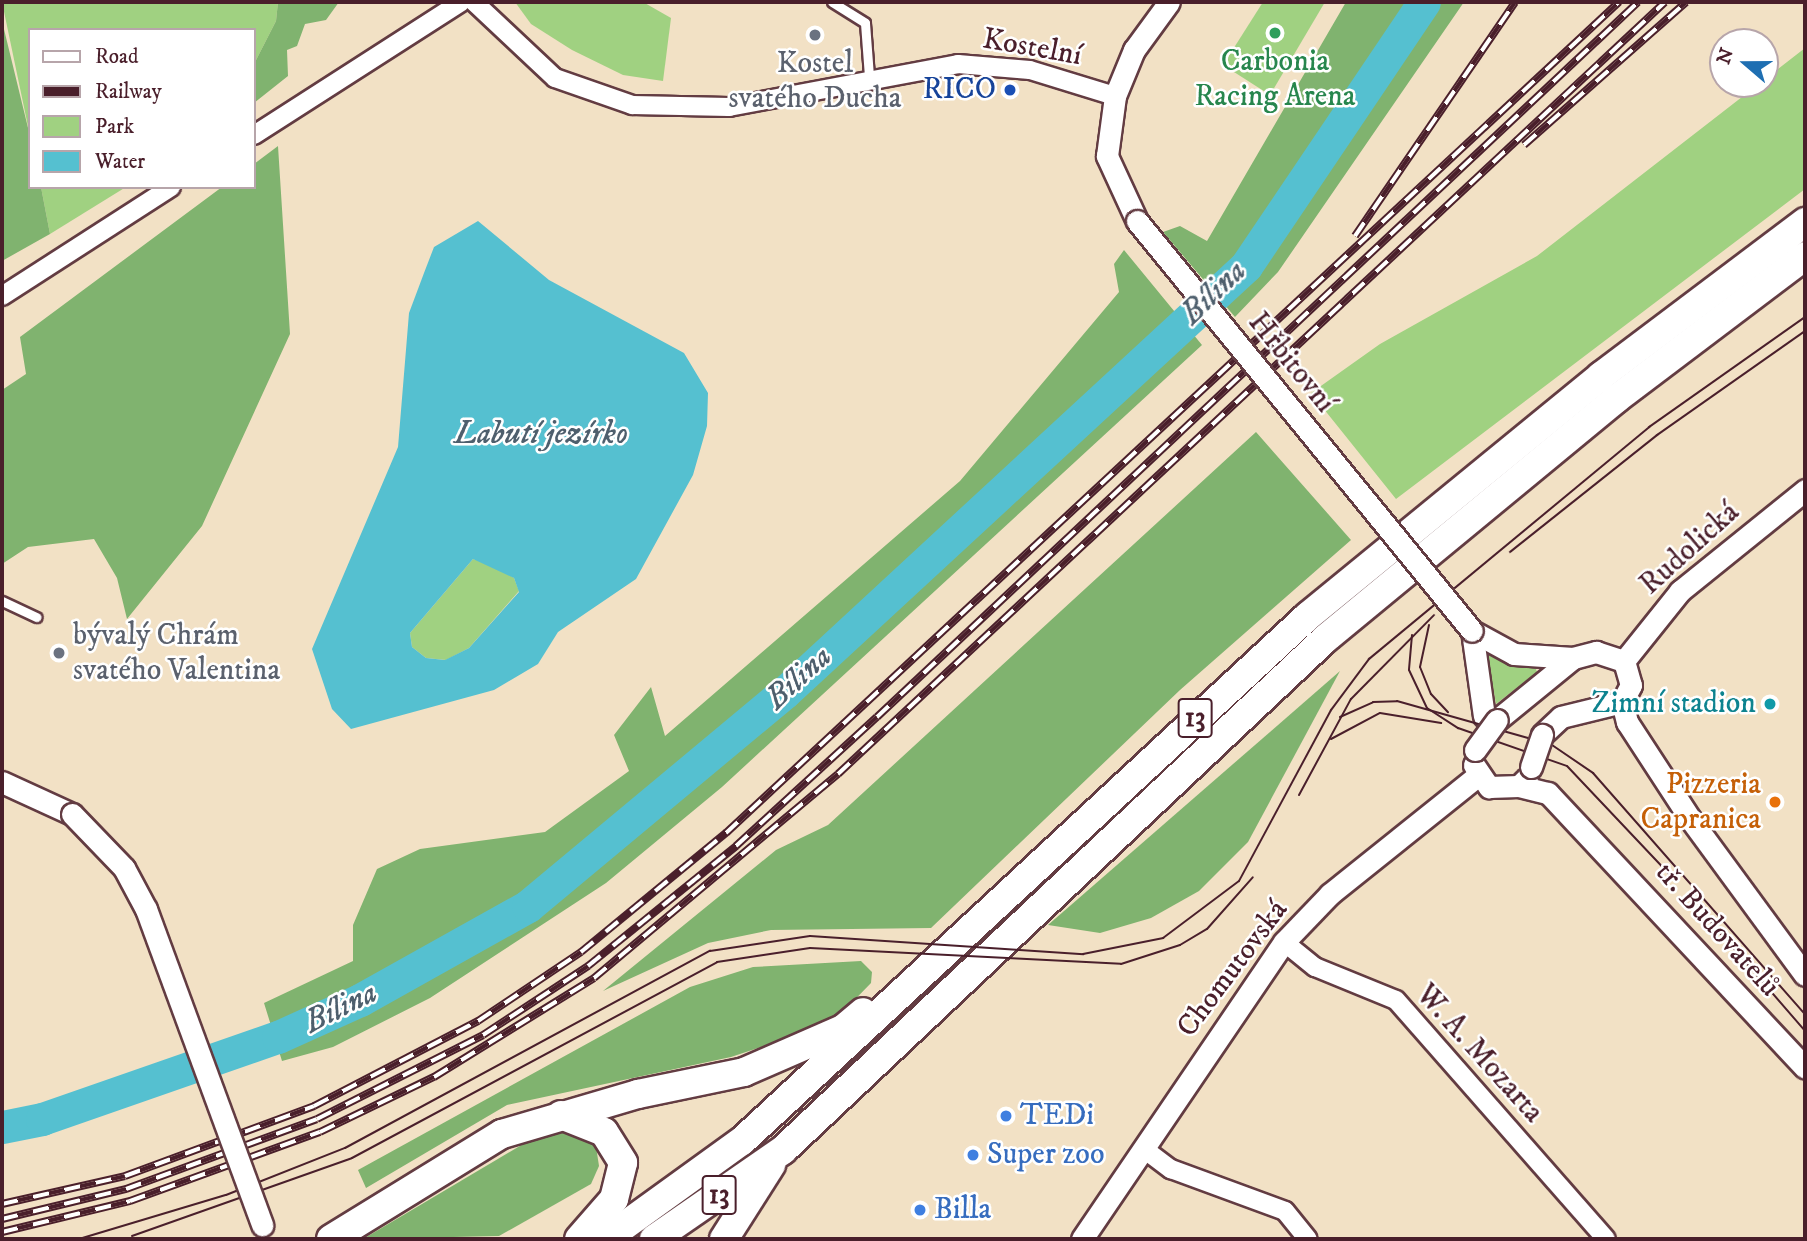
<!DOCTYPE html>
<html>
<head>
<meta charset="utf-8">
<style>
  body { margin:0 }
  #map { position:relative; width:1807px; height:1241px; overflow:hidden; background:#f2e1c5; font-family:"IM FELL DW Pica",serif }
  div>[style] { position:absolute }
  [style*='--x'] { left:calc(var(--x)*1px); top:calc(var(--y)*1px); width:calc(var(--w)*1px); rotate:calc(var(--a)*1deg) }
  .green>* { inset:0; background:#a0d181 }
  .forest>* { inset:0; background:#80b36f }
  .water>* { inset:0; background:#55c0d0 }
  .river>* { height:33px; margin:-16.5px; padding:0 16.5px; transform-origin:16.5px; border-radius:16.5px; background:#55c0d0 }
  .roads { filter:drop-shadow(2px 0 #633c42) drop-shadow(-2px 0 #633c42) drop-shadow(0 2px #633c42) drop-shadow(0 -2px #633c42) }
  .service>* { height:9px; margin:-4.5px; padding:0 4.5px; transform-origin:4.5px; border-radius:4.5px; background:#fff }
  .minor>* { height:18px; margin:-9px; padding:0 9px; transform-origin:9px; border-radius:9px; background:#fff }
  .tertiary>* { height:21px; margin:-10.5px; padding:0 10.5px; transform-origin:10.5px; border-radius:10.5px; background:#fff }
  .trunk>* { height:28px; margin:-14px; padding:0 14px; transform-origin:14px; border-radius:14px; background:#fff }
  .tram>* { height:2px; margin:-1px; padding:0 1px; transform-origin:1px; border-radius:1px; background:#4a1f2b }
  .rail>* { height:8px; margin-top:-4px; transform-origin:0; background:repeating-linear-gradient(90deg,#fff 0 16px,#4a1f2b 0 32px); box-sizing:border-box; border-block:2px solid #4a1f2b }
  .bridges { filter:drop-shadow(2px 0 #633c42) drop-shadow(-2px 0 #633c42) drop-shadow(0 2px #633c42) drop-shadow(0 -2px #633c42) }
  .tertiary-bridge>* { height:21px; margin:-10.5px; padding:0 10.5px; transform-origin:10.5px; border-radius:10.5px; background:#fff }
  .dots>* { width:19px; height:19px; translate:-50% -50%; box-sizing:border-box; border:4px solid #fff; border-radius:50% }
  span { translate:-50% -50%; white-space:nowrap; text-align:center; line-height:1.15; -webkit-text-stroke:5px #fff; paint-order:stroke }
  .shield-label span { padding:2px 5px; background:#fff; border:2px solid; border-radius:5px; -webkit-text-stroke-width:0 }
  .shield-label { font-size:28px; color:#4a1f2b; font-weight:700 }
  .street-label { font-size:30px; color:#4a1f2b }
  .leisure-label { font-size:30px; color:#27864d }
  .worship-label { font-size:30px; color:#5b616d }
  .left { translate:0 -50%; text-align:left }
  .transit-label { font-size:30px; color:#164399 }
  .right { translate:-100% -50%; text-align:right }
  .culture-label { font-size:30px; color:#0d838f }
  .food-label { font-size:30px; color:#c56008 }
  .shop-label { font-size:30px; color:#366cbe }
  .water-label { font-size:32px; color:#4e5f6d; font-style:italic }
  .frame { position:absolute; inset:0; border:4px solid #4a1f2b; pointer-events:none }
  .legend { position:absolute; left:28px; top:28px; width:228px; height:161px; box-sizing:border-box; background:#fff; border:2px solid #b7a5aa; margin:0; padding:9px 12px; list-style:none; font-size:21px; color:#4a1f2b }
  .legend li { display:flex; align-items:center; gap:14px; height:35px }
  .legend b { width:35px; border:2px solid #b7a5aa }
  .north { position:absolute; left:1709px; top:28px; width:70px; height:70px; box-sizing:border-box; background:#fff; border:2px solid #b7a5aa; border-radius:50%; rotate:290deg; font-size:19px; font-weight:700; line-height:28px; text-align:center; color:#4a1f2b }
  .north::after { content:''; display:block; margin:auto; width:24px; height:32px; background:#1f6fb2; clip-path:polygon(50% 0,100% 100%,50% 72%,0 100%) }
</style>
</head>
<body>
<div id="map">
  <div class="green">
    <div style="clip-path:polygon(2px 2px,278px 2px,276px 21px,254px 64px,254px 30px,30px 30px,30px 136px)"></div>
    <div style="clip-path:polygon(515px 2px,643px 2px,671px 18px,663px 81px,623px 75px,572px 50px,531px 24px)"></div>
    <div style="clip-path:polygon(1263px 2px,1325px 2px,1270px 95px,1223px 65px)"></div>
    <div style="clip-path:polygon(1805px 48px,1805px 189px,1396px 499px,1311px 393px,1380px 344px,1537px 256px)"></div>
    <div style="clip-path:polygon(41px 187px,126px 187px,50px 234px)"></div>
    <div style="clip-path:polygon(473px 559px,495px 565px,514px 578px,519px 591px,469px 648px,446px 660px,426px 658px,412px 647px,410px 633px)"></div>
    <div style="clip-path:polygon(1487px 654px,1536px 669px,1537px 672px,1496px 704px)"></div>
  </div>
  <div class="forest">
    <div style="clip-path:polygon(278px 2px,339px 2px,326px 20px,305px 24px,297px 46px,287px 50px,288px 76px,254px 103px,254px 64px,276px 21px)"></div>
    <div style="clip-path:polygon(1346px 2px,1464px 2px,1278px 272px,1235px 317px,1163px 232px,1180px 226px,1207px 241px)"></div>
    <div style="clip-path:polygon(2px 21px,30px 136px,30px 187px,41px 187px,50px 234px,2px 261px)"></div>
    <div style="clip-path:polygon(278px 146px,290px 334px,202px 526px,127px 619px,117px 578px,94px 539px,28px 547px,2px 564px,2px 390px,26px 374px,20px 337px,222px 187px,254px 187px,254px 164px)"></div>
    <div style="clip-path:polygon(1124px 250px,1202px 345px,722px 787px,606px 883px,430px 998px,333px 1047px,282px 1061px,264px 1003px,353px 961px,353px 925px,377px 869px,420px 849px,545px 832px,629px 771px,614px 735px,651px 687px,665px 736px,960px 481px,1119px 292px,1114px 264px)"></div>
    <div style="clip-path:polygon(1256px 432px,1351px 540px,1180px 690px,931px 928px,771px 930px,708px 943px,603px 991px,776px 850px,828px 825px)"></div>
    <div style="clip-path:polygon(1340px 671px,1248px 842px,1199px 891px,1151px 918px,1100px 933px,1048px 925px)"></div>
    <div style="clip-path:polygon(861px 961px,872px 972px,871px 983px,832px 1023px,731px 1057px,507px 1105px,366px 1188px,358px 1170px,690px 987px,753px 967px)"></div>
    <div style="clip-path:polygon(577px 1131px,595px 1140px,599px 1166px,591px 1184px,499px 1236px,363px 1239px,540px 1134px)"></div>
  </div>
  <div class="water">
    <div style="clip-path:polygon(evenodd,478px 221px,549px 280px,684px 353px,708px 393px,707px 426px,693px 475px,636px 579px,558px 632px,538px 664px,494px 690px,351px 729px,332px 709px,312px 649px,398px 447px,409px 313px,424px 273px,434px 247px,478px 221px,473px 559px,514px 578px,519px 592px,469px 648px,445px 660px,426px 658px,412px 647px,410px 633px,473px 559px)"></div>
  </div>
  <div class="river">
    <div style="--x:2;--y:1127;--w:41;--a:-11.3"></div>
    <div style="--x:42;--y:1119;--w:250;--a:-19.2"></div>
    <div style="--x:278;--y:1037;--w:90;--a:-24.3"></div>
    <div style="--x:360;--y:1000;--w:193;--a:-29.2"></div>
    <div style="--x:528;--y:906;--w:334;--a:-39.8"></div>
    <div style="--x:785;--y:692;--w:628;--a:-42.74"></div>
    <div style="--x:1246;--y:266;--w:318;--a:-56"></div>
  </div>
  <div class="roads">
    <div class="service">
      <div style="--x:832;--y:2;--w:39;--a:32"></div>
      <div style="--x:865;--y:23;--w:53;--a:85.7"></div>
      <div style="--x:2;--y:601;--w:38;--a:25"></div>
    </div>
    <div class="minor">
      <div style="--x:474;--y:2;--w:111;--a:43.2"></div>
      <div style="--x:555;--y:78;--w:82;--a:19.3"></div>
      <div style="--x:632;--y:105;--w:97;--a:1.2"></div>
      <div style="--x:729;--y:107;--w:233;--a:-10.6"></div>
      <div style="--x:958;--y:64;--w:72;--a:4.8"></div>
      <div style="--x:1030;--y:70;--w:89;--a:17"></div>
      <div style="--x:254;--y:135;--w:246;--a:-32.7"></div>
      <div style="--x:2;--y:296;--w:201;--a:-32.8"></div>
      <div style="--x:1284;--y:942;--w:40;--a:39"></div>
      <div style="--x:1315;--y:967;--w:87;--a:22.2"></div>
      <div style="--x:1396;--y:1000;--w:318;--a:48.7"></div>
      <div style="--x:1144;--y:1149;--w:34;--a:37"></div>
      <div style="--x:1171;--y:1169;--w:121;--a:20.2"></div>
      <div style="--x:1285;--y:1211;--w:36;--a:51"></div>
    </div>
    <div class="tertiary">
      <div style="--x:1137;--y:221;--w:72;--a:-114.8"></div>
      <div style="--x:1107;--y:156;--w:61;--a:-82.4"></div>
      <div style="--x:1115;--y:96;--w:50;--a:-67.6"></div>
      <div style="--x:1134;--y:50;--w:59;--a:-53.9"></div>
      <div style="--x:1472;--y:631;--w:48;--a:28.7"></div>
      <div style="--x:1514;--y:654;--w:59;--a:3.9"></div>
      <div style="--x:1472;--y:631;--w:86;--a:82"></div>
      <div style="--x:1624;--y:661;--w:90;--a:-51.3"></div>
      <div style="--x:1680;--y:591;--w:161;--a:-38.9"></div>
      <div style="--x:1622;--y:702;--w:21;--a:76"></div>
      <div style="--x:1627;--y:722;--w:117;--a:56.9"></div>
      <div style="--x:1691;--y:820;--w:192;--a:53.7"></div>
      <div style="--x:1497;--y:720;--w:98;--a:-39.2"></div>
      <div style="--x:1573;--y:658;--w:24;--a:-15"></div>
      <div style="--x:1596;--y:652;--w:29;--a:18"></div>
      <div style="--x:1624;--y:661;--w:25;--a:74"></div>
      <div style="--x:1631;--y:685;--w:19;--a:118"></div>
      <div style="--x:1622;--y:702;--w:63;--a:166.2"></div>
      <div style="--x:1561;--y:717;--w:26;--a:137"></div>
      <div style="--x:1474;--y:765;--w:27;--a:56"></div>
      <div style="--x:1489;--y:787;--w:30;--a:-2"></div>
      <div style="--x:1519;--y:786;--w:11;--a:-45"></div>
      <div style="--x:2;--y:782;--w:77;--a:24.6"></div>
      <div style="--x:1519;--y:786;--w:30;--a:14"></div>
      <div style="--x:1548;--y:793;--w:376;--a:46.9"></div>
      <div style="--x:1082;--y:1239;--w:359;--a:-55.8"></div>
      <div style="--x:1284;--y:942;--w:66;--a:-46.2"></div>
      <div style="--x:1330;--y:894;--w:187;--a:-38.7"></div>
    </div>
    <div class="trunk">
      <div style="--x:561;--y:1115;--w:46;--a:21.6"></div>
      <div style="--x:604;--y:1132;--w:36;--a:58"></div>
      <div style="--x:623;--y:1163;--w:37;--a:104"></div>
      <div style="--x:614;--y:1199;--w:53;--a:131.2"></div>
      <div style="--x:331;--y:1239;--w:201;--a:-31.6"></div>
      <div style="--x:502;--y:1134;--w:142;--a:-16.4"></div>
      <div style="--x:638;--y:1094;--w:108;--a:-11.7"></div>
      <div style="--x:744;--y:1072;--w:108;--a:-23.5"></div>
      <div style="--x:843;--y:1029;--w:26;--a:-40"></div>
      <div style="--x:606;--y:1239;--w:168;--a:-35.8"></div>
      <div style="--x:742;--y:1141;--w:772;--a:-42.85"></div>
      <div style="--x:1308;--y:616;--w:379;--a:-39.3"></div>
      <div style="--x:1601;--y:376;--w:256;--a:-37"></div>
      <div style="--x:654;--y:1239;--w:157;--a:-34.6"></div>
      <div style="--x:783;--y:1150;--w:745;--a:-43.31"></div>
      <div style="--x:1325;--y:639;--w:377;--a:-39.5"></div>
      <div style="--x:1616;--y:399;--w:237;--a:-37.1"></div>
      <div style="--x:724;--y:1239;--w:88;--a:-57.6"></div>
    </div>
  </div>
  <div class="tram">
    <div style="--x:1510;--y:552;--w:188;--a:-38.5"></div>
    <div style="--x:1657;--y:435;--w:181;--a:-35.1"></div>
    <div style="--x:1429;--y:625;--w:43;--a:102.1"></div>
    <div style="--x:1420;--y:667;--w:29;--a:68"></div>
    <div style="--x:1431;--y:694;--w:25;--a:47"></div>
    <div style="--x:1412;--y:635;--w:35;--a:95"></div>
    <div style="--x:1409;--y:670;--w:42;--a:64.7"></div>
    <div style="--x:1427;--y:708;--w:37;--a:33"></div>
    <div style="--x:1458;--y:728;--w:115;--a:19.2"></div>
    <div style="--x:1567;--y:766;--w:150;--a:46.6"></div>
    <div style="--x:1340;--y:717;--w:36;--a:-24"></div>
    <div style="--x:1373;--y:702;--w:24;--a:-2"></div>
    <div style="--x:1397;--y:701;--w:161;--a:15.8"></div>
    <div style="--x:1552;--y:745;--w:50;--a:34.3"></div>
    <div style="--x:1593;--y:773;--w:321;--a:48.7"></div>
    <div style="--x:1331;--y:739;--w:55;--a:-28"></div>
    <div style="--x:1380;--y:713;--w:62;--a:9.3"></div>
    <div style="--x:1299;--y:795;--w:109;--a:-61.6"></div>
    <div style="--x:1351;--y:699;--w:118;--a:-45.3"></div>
    <div style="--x:1709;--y:920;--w:147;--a:49.1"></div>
    <div style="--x:132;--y:1236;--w:233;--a:-19.5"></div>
    <div style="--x:352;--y:1158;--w:414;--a:-28.2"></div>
    <div style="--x:717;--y:962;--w:94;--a:-8.6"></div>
    <div style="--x:810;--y:948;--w:311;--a:2.9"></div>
    <div style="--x:1121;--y:964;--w:62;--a:-17.9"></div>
    <div style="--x:1180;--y:945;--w:31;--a:-31"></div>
    <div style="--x:1207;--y:929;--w:69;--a:-48.5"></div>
    <div style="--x:79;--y:1239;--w:153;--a:-16.7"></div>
    <div style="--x:226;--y:1195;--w:128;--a:-21.6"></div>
    <div style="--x:345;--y:1148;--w:415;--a:-28.4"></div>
    <div style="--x:710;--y:951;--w:101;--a:-8.5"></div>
    <div style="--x:810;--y:936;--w:274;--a:3.8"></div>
    <div style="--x:1083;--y:954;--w:82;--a:-11.3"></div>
    <div style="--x:1163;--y:938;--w:95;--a:-36.9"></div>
    <div style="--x:1239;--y:881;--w:194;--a:-61.7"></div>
    <div style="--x:1331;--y:710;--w:64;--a:-53.3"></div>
    <div style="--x:1369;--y:659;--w:364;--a:-39.6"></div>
    <div style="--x:1649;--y:427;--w:191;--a:-35.2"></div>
  </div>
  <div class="rail">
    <div style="--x:1524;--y:145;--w:216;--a:-41.4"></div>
    <div style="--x:1355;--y:236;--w:283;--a:-55.6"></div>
    <div style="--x:2;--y:1204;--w:126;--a:-12.8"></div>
    <div style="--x:125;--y:1176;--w:202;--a:-20.3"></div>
    <div style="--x:314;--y:1106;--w:185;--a:-27.4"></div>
    <div style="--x:478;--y:1021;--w:124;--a:-33.8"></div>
    <div style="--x:581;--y:952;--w:188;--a:-39.4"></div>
    <div style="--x:726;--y:833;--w:1220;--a:-42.94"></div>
    <div style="--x:2;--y:1219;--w:128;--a:-13.6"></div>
    <div style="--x:126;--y:1189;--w:203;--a:-20.1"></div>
    <div style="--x:317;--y:1119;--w:186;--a:-26.8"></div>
    <div style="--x:483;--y:1035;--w:126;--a:-33.3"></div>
    <div style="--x:588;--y:966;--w:191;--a:-39"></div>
    <div style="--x:736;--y:846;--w:191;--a:-42.5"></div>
    <div style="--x:877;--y:717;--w:1044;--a:-43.21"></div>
    <div style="--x:2;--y:1232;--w:132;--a:-13.6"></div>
    <div style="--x:130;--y:1201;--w:202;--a:-20"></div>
    <div style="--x:320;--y:1132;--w:127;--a:-25.8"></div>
    <div style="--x:434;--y:1077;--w:188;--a:-31.7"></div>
    <div style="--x:594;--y:978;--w:318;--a:-39.9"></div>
    <div style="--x:838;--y:774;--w:1131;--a:-43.03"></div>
  </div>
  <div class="bridges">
    <div class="tertiary-bridge">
      <div style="--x:1137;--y:221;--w:529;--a:50.75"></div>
      <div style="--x:1475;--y:750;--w:37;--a:-54"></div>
      <div style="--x:1531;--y:767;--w:34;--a:-71"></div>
      <div style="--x:72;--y:814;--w:75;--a:46.1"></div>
      <div style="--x:124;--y:868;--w:47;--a:61.8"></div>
      <div style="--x:146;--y:909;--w:337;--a:69.8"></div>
    </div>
  </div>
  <div class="dots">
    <div style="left:1275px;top:33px;background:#2e9e5b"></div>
    <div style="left:815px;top:35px;background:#6b7280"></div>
    <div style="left:1010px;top:90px;background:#1a4fb4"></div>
    <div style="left:59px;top:653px;background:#6b7280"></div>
    <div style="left:1770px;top:704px;background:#0f9aa8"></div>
    <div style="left:1775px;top:802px;background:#e8710a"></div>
    <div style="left:1006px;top:1116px;background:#3f7fe0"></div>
    <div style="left:973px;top:1155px;background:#3f7fe0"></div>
    <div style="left:920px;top:1210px;background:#3f7fe0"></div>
  </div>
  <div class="shield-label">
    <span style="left:1195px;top:718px">13</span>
    <span style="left:719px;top:1195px">13</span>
  </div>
  <div class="street-label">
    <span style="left:1032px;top:48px;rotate:10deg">Kostelní</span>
    <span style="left:1291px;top:363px;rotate:51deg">Hřbitovní</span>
    <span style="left:1690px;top:549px;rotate:-42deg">Rudolická</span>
    <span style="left:1717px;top:930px;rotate:48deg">tř. Budovatelů</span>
    <span style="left:1233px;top:969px;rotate:-53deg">Chomutovská</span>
    <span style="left:1479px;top:1054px;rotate:48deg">W. A. Mozarta</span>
  </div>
  <div class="leisure-label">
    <span style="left:1275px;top:79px">Carbonia<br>Racing Arena</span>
  </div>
  <div class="worship-label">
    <span style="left:815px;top:81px">Kostel<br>svatého Ducha</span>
    <span class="left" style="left:73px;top:653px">bývalý Chrám<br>svatého Valentina</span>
  </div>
  <div class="transit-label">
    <span class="right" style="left:996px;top:90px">RICO</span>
  </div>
  <div class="culture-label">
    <span class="right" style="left:1756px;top:704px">Zimní stadion</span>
  </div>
  <div class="food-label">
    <span class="right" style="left:1761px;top:802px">Pizzeria<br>Capranica</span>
  </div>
  <div class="shop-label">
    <span class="left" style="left:1020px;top:1116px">TEDi</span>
    <span class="left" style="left:987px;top:1155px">Super zoo</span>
    <span class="left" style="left:934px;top:1210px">Billa</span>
  </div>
  <div class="water-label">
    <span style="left:1214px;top:293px;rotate:-44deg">Bílina</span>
    <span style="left:541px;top:434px">Labutí jezírko</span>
    <span style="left:799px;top:678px;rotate:-42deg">Bílina</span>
    <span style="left:341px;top:1008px;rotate:-26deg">Bílina</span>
  </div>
  <div class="frame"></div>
  <ul class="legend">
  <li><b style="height:9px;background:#fff"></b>Road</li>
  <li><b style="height:9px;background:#4a1f2b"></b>Railway</li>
  <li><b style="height:19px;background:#a0d181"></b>Park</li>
  <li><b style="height:19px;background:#55c0d0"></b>Water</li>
  </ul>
  <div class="north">N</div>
</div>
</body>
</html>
